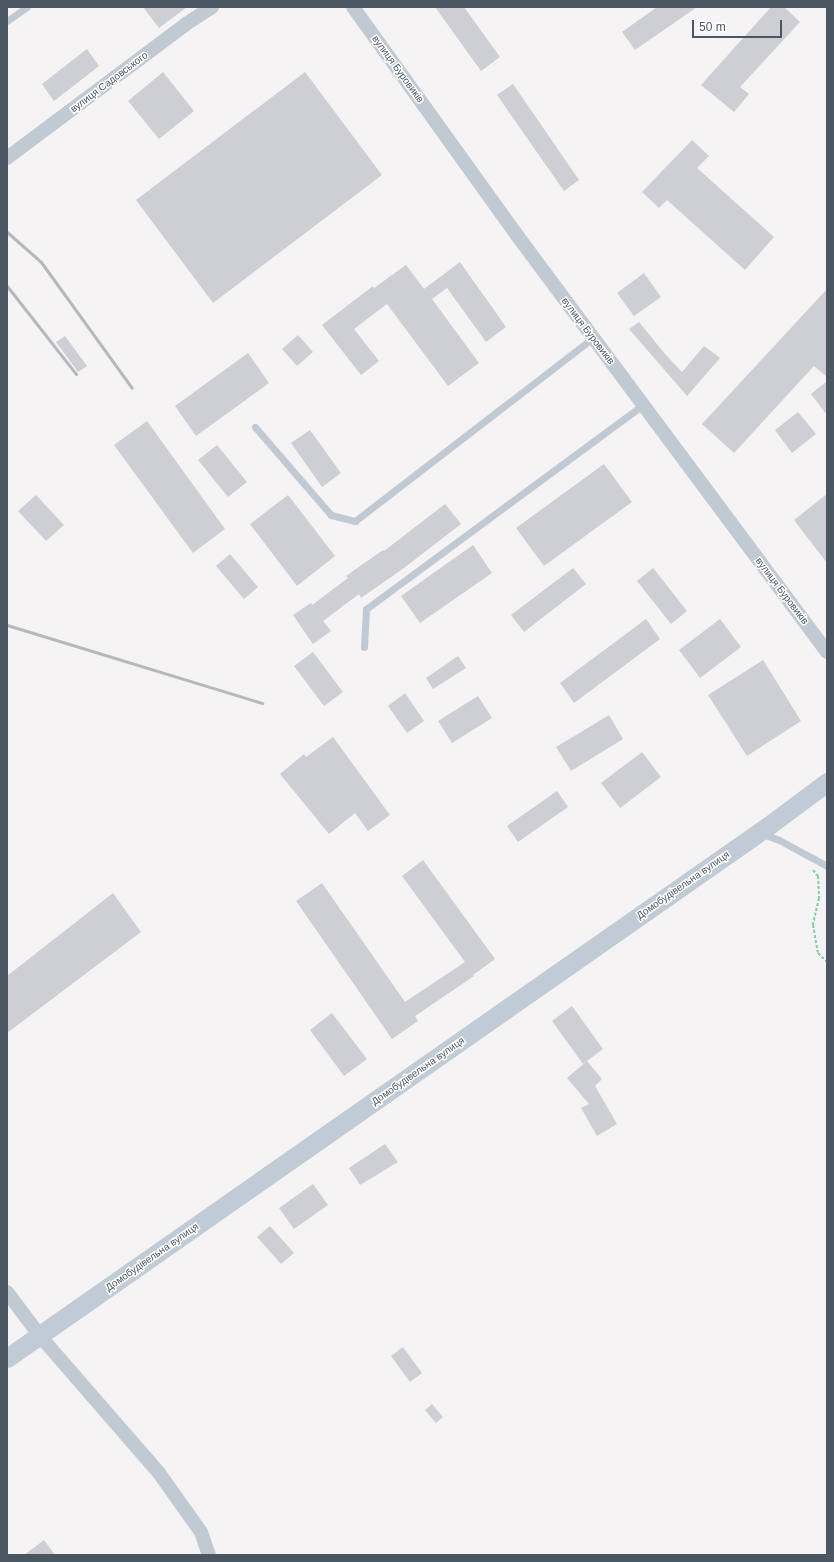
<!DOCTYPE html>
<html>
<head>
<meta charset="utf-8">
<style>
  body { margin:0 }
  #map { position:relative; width:834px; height:1562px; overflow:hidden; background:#f5f3f3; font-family:Helvetica,sans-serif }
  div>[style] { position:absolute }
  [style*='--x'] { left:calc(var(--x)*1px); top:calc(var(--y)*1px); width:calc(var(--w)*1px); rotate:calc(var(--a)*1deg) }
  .building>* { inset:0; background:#cdcfd5 }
  .path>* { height:2px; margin-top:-1px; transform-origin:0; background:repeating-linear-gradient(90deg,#7ad0a6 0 3px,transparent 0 5px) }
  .lane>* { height:7px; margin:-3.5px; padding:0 3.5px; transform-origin:3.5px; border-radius:3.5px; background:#c1cad2 }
  .street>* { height:14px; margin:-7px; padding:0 7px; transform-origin:7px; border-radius:7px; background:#c1cad2 }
  .secondary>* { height:19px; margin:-9.5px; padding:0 9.5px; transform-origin:9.5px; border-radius:9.5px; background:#c1cbd6 }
  .rail>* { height:3px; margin:-1.5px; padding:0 1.5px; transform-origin:1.5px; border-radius:1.5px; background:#b5b8bd }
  span { translate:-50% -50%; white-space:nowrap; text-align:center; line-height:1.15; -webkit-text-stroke:3px #fff; paint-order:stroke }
  .street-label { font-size:10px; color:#4a5661 }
  .frame { position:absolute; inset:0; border:8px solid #4a5661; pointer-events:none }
  .scale { position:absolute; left:692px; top:20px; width:90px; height:18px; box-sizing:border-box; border:2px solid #4a5661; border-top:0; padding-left:5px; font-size:12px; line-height:14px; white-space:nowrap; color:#4a5661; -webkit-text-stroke:3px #fff; paint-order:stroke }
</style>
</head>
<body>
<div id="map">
  <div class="building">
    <div style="clip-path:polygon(143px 7px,187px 7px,159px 28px)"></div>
    <div style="clip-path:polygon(435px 7px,464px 7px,500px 57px,481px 71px)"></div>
    <div style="clip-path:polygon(657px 7px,697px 7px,635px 50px,622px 32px)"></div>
    <div style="clip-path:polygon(771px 7px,784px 7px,800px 22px,740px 87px,749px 94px,734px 112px,701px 85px)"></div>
    <div style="clip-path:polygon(87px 49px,99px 66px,54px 101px,42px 84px)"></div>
    <div style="clip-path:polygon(163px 72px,194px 111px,159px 139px,128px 101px)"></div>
    <div style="clip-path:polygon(305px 72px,382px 175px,213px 303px,136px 200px)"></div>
    <div style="clip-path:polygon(513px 84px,579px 180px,564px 191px,497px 95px)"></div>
    <div style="clip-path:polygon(692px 140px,709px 156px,697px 168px,774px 237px,745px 270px,667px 200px,659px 208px,642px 192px)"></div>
    <div style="clip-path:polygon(460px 262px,506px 327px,486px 342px,447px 288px,432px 299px,479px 363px,448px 386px,387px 304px,354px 329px,379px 361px,361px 375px,322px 325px,373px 286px,374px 288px,406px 265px,424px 289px)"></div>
    <div style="clip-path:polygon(644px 273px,661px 297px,634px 316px,617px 293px)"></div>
    <div style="clip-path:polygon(827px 289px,827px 377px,814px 366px,734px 453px,702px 424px)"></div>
    <div style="clip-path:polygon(639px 322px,665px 354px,682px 372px,704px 346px,720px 358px,687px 396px,629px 329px)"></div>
    <div style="clip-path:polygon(298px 335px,313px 352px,297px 366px,282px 349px)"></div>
    <div style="clip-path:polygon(65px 336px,87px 366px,78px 372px,56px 342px)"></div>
    <div style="clip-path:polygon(248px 353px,269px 383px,196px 436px,175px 406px)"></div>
    <div style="clip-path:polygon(827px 381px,827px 415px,811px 394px)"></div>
    <div style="clip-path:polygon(798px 412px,816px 434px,792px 453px,775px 430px)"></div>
    <div style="clip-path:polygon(147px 421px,225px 529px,193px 553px,114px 445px)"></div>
    <div style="clip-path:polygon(310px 430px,341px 473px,322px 487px,291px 443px)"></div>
    <div style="clip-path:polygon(217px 445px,247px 482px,228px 497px,198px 460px)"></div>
    <div style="clip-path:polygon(604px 464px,632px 502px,544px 566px,516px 528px)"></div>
    <div style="clip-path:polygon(827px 494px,827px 563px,794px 520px)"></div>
    <div style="clip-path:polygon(36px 495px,64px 525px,46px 541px,18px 511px)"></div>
    <div style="clip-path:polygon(288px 495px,335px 556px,297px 586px,250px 524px)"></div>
    <div style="clip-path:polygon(445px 504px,461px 524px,404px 568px,361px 598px,359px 594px,323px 621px,331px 631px,313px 644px,293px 615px,311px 603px,312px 605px,348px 578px,346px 576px,383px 550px,384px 551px)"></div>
    <div style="clip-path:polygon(473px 545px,492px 573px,420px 623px,401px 596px)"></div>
    <div style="clip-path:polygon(230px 554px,258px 587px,244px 599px,216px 566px)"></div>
    <div style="clip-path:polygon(573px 568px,586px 584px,524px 632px,511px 615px)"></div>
    <div style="clip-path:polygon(653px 568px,687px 611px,671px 624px,637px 581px)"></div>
    <div style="clip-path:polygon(646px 619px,660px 639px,574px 703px,560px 683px)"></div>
    <div style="clip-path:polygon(720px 619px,741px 647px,700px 678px,679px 650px)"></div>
    <div style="clip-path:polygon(313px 652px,343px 692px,324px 706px,294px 666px)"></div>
    <div style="clip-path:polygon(458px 656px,466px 668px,433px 689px,426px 678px)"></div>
    <div style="clip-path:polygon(763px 660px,801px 721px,747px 756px,708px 695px)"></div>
    <div style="clip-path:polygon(405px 693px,424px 721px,407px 733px,388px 706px)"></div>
    <div style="clip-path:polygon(478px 696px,492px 718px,452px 743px,438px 721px)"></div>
    <div style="clip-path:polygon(609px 715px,623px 739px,571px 771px,556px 747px)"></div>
    <div style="clip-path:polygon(333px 737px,390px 815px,368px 831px,355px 813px,329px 834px,280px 774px,304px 754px,306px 757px)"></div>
    <div style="clip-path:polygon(642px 752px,661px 777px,620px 808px,601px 783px)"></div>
    <div style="clip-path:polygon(557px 791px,568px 807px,518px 842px,507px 826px)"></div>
    <div style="clip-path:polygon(423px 860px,495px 959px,473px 975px,474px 976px,415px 1016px,418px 1021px,392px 1039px,296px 901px,322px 883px,405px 1002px,465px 962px,402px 876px)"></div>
    <div style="clip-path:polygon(113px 893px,141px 932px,7px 1033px,7px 976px)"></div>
    <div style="clip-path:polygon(572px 1006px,603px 1049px,583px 1064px,552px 1021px)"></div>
    <div style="clip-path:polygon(332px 1013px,367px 1059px,344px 1076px,310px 1030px)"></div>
    <div style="clip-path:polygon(587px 1061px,602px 1079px,595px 1086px,617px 1124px,597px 1136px,581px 1108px,589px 1104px,567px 1078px)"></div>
    <div style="clip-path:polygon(385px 1144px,398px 1162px,360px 1185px,349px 1168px)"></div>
    <div style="clip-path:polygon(313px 1184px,328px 1205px,294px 1229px,279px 1208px)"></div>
    <div style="clip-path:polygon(270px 1226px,294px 1253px,281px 1264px,257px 1237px)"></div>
    <div style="clip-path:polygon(403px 1347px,422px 1373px,410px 1382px,391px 1356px)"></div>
    <div style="clip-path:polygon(432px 1404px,443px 1417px,436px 1423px,425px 1410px)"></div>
    <div style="clip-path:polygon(44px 1540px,55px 1555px,24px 1555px)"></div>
  </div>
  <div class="path">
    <div style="--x:813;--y:870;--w:8;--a:50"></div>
    <div style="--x:818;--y:876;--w:22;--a:87"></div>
    <div style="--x:819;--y:898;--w:28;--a:103"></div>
    <div style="--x:813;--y:925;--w:28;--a:80"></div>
    <div style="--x:818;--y:953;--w:13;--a:45"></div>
  </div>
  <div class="lane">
    <div style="--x:7;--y:21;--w:24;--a:-35"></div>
    <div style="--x:255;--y:427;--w:116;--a:49.2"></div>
    <div style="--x:331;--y:515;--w:25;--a:14"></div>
    <div style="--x:355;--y:521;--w:300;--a:-37.6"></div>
    <div style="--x:364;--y:647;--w:38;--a:-87"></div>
    <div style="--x:366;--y:609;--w:344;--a:-36.4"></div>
    <div style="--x:760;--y:833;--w:20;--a:20"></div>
    <div style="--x:779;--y:840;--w:55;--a:28.4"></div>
  </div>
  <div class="street">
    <div style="--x:353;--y:7;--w:284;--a:54.3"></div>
    <div style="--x:519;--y:238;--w:516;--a:53.35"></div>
    <div style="--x:7;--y:158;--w:224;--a:-36.8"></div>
    <div style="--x:186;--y:24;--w:31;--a:-33"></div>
    <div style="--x:7;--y:1292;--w:55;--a:53.1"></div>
    <div style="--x:40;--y:1336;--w:181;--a:49"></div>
    <div style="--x:159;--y:1473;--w:72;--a:54.6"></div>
    <div style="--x:201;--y:1532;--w:24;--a:71"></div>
  </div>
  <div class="secondary">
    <div style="--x:7;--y:1358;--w:929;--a:-34.96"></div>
    <div style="--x:768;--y:826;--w:74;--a:-36.7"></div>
  </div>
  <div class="rail">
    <div style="--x:7;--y:232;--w:45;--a:41.4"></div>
    <div style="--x:41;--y:262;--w:155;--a:54.2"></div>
    <div style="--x:7;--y:286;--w:112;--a:51.9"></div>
    <div style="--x:7;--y:625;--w:267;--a:17"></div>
  </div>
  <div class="street-label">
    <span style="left:398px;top:69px;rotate:54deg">вулиця Буровиків</span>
    <span style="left:109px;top:82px;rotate:-37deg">вулиця Садовського</span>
    <span style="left:588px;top:331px;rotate:53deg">вулиця Буровиків</span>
    <span style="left:782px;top:591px;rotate:53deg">вулиця Буровиків</span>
    <span style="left:683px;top:885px;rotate:-35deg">Домобудівельна вулиця</span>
    <span style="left:418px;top:1071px;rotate:-35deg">Домобудівельна вулиця</span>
    <span style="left:152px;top:1257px;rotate:-35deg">Домобудівельна вулиця</span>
  </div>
  <div class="frame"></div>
  <div class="scale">50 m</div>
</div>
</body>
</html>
